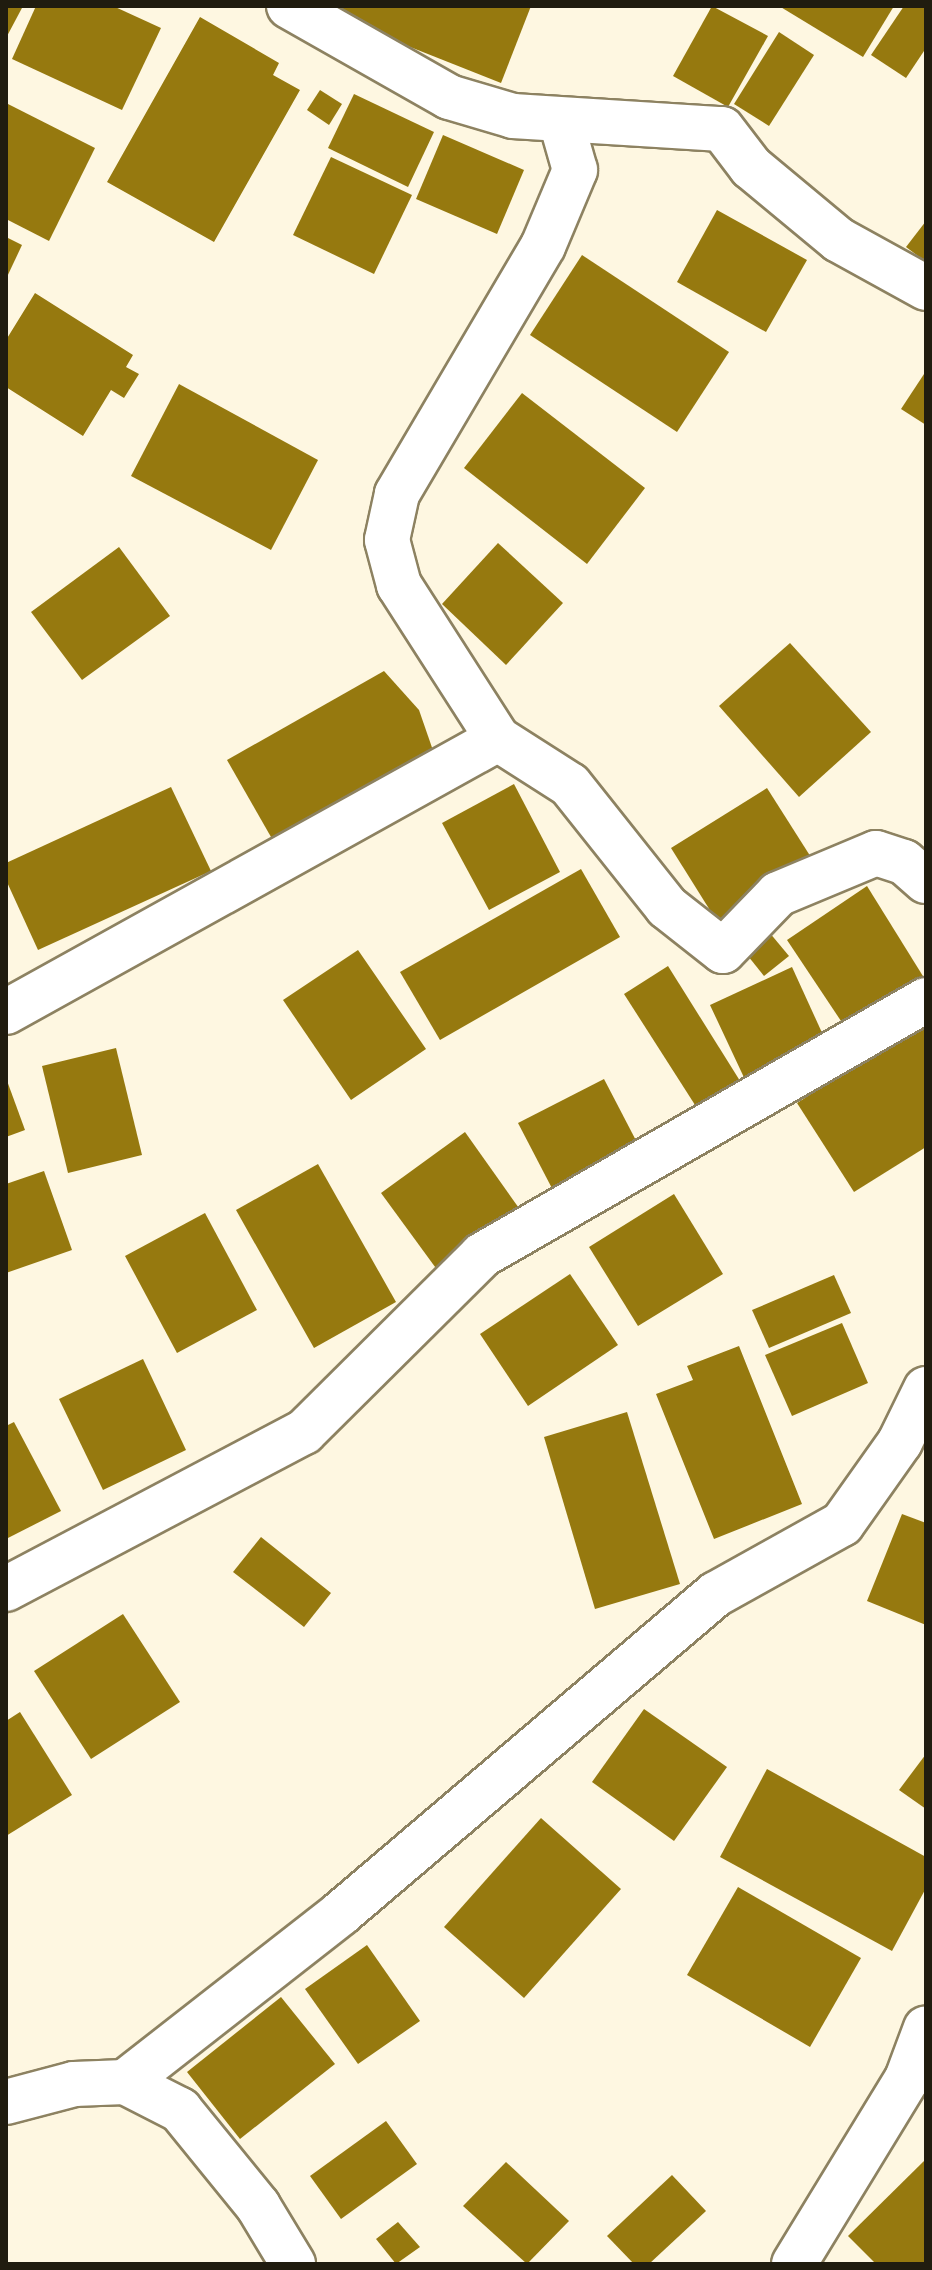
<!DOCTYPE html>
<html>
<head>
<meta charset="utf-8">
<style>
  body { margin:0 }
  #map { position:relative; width:932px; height:2270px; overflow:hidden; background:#fef7e1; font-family:"Varela Round",sans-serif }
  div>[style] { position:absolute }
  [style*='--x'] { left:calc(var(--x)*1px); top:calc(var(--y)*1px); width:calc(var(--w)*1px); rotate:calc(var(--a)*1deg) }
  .building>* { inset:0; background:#96790f }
  .roads { filter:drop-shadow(2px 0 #8d8261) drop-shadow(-2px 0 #8d8261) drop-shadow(0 2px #8d8261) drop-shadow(0 -2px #8d8261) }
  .street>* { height:44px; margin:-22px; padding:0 22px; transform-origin:22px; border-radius:22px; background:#fff }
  span { translate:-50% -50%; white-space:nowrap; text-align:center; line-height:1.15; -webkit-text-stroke:6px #fff; paint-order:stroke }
  .frame { position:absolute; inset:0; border:8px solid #201c0f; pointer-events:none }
</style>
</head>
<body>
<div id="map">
  <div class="building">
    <div style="clip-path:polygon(6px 6px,23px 6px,6px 38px)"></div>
    <div style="clip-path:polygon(36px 6px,113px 6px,161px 28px,122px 110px,12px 59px)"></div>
    <div style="clip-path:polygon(336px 6px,531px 6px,501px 83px,332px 16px)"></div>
    <div style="clip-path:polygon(712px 6px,768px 36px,728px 107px,673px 76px)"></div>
    <div style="clip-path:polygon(779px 6px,894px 6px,863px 57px)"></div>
    <div style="clip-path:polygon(904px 6px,926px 6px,926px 48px,906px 78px,871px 55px)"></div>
    <div style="clip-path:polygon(200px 17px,279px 63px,273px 75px,300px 90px,214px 242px,107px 182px)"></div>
    <div style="clip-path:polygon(779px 32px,814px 55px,769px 126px,734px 104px)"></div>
    <div style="clip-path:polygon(320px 90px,342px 104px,329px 125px,307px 110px)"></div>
    <div style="clip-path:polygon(354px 94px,434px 132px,408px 187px,328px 148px)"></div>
    <div style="clip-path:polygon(6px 103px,95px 148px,49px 241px,6px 219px)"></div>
    <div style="clip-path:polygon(443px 135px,524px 170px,497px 234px,416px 199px)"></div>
    <div style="clip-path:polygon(331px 157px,412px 195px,374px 274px,293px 235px)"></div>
    <div style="clip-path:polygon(717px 210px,807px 260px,766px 332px,677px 282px)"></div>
    <div style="clip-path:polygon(926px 221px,926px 262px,906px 247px)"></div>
    <div style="clip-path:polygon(6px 237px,22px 245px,6px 279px)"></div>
    <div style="clip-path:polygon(582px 255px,729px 352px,677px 432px,530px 335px)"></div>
    <div style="clip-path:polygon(35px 293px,133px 355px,126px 367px,139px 374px,124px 398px,111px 390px,83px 436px,6px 387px,6px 340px)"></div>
    <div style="clip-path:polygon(926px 371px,926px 425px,901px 409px)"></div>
    <div style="clip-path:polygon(179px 384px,318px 460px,271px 550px,131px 476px)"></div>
    <div style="clip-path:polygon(522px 393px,645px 488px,587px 564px,464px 468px)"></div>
    <div style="clip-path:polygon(498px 543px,563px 603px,506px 665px,442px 604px)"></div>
    <div style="clip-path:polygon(119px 547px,170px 616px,82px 680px,31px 612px)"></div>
    <div style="clip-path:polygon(790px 643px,871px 732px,799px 797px,719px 706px)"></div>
    <div style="clip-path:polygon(384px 671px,419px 710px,437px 762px,279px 851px,227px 760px)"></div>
    <div style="clip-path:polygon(514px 784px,560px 872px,489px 910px,442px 823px)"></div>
    <div style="clip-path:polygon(171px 787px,211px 871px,38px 950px,6px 880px,6px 863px)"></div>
    <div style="clip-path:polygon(767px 788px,814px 862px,718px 923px,671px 848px)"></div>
    <div style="clip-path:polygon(581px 869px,620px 937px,440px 1040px,400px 972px)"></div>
    <div style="clip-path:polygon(867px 886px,926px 981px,849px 1033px,787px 940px)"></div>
    <div style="clip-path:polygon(769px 932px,789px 956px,764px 976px,744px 951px)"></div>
    <div style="clip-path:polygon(358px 950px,426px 1049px,351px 1100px,283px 1000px)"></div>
    <div style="clip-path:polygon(668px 966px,747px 1092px,704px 1119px,624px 994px)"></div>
    <div style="clip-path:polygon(792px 967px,829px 1048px,748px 1086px,710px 1005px)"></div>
    <div style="clip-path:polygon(926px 1021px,926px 1147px,854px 1192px,797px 1103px)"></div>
    <div style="clip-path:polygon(116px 1048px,142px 1155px,68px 1173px,42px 1066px)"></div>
    <div style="clip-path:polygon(6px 1078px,25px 1130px,6px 1137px)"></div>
    <div style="clip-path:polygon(604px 1079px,642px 1152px,556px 1196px,518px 1123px)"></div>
    <div style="clip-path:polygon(465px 1132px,521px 1211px,438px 1271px,381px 1193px)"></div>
    <div style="clip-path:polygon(318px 1164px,396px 1302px,314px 1348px,236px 1210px)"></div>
    <div style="clip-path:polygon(44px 1171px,72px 1250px,6px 1273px,6px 1184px)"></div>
    <div style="clip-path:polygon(674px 1194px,723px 1274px,638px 1326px,589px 1247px)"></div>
    <div style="clip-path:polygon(205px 1213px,257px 1310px,177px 1353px,125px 1256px)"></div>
    <div style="clip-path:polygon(570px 1274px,618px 1345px,528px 1406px,480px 1334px)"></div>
    <div style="clip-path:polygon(834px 1275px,851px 1313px,769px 1348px,752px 1310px)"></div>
    <div style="clip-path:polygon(842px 1323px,868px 1383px,792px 1416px,765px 1355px)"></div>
    <div style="clip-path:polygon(739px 1346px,802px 1504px,714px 1539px,656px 1394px,693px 1380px,687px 1366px)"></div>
    <div style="clip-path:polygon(143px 1359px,186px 1450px,103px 1490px,59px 1399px)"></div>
    <div style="clip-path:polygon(627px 1412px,680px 1584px,595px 1609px,544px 1437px)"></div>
    <div style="clip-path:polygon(14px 1422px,61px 1511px,6px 1539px,6px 1426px)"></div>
    <div style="clip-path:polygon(902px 1514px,926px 1523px,926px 1625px,867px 1601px)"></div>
    <div style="clip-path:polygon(261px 1537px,331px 1593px,304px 1627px,233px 1572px)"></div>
    <div style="clip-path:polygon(123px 1614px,180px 1702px,91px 1759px,34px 1671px)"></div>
    <div style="clip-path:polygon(644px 1709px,727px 1767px,674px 1841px,592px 1782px)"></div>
    <div style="clip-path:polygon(20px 1712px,72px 1795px,6px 1836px,6px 1721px)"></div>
    <div style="clip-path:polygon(926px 1754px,926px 1809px,899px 1790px)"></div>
    <div style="clip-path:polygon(767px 1769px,926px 1857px,926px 1888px,892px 1951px,720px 1857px)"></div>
    <div style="clip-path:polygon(541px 1818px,621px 1889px,524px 1998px,444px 1927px)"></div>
    <div style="clip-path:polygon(738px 1887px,861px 1958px,810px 2047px,687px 1975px)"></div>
    <div style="clip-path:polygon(367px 1945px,420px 2021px,358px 2064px,305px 1989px)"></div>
    <div style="clip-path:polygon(281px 1997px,335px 2064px,240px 2139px,187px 2072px)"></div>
    <div style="clip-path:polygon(386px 2121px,417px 2164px,341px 2219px,310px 2176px)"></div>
    <div style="clip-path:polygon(926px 2159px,926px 2264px,876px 2264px,848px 2236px)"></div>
    <div style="clip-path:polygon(506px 2162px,569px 2221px,527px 2264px,463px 2206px)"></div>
    <div style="clip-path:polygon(672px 2175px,706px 2211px,649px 2264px,634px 2264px,607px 2236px)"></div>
    <div style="clip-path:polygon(398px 2222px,420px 2247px,396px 2264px,376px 2239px)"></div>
  </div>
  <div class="roads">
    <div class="street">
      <div style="--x:289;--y:6;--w:184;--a:29.6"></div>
      <div style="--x:449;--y:97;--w:67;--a:16.5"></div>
      <div style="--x:513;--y:116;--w:209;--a:3.6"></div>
      <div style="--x:722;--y:129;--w:48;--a:52.7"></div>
      <div style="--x:751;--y:167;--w:114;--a:39.7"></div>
      <div style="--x:839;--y:240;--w:99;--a:28.9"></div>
      <div style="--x:561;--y:121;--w:51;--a:74.1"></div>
      <div style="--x:575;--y:170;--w:82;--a:112.8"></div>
      <div style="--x:543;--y:246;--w:288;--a:120.5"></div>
      <div style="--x:397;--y:494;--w:47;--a:102.3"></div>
      <div style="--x:387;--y:540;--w:47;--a:75.1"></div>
      <div style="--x:399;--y:585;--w:183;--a:57.3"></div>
      <div style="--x:498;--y:739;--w:85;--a:32.6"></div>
      <div style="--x:570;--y:785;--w:156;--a:51.5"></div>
      <div style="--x:667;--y:907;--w:71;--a:38.2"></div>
      <div style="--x:723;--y:951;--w:79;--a:-46"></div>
      <div style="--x:778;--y:894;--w:106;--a:-22.7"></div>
      <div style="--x:876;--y:853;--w:29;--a:18"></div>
      <div style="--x:904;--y:862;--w:29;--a:41"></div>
      <div style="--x:6;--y:1012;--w:563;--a:-29.02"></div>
      <div style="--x:6;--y:1589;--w:337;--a:-27.8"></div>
      <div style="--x:304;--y:1432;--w:251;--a:-44.8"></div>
      <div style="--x:482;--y:1255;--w:512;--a:-29.87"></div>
      <div style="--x:125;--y:2082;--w:274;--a:-38"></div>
      <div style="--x:341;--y:1913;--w:492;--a:-40.4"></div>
      <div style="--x:716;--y:1594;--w:144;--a:-29.1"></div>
      <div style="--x:842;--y:1524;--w:100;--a:-54.7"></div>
      <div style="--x:900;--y:1442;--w:59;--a:-63.9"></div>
      <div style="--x:6;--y:2102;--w:70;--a:-14.8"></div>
      <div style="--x:74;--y:2084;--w:51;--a:-2.2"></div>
      <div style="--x:125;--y:2082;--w:62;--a:27"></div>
      <div style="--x:180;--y:2110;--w:124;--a:50.9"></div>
      <div style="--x:258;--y:2206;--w:68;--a:58.9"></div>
      <div style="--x:794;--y:2264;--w:217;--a:-58.6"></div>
      <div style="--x:907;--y:2079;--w:54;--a:-69.6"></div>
    </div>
  </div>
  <div class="frame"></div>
</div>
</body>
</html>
